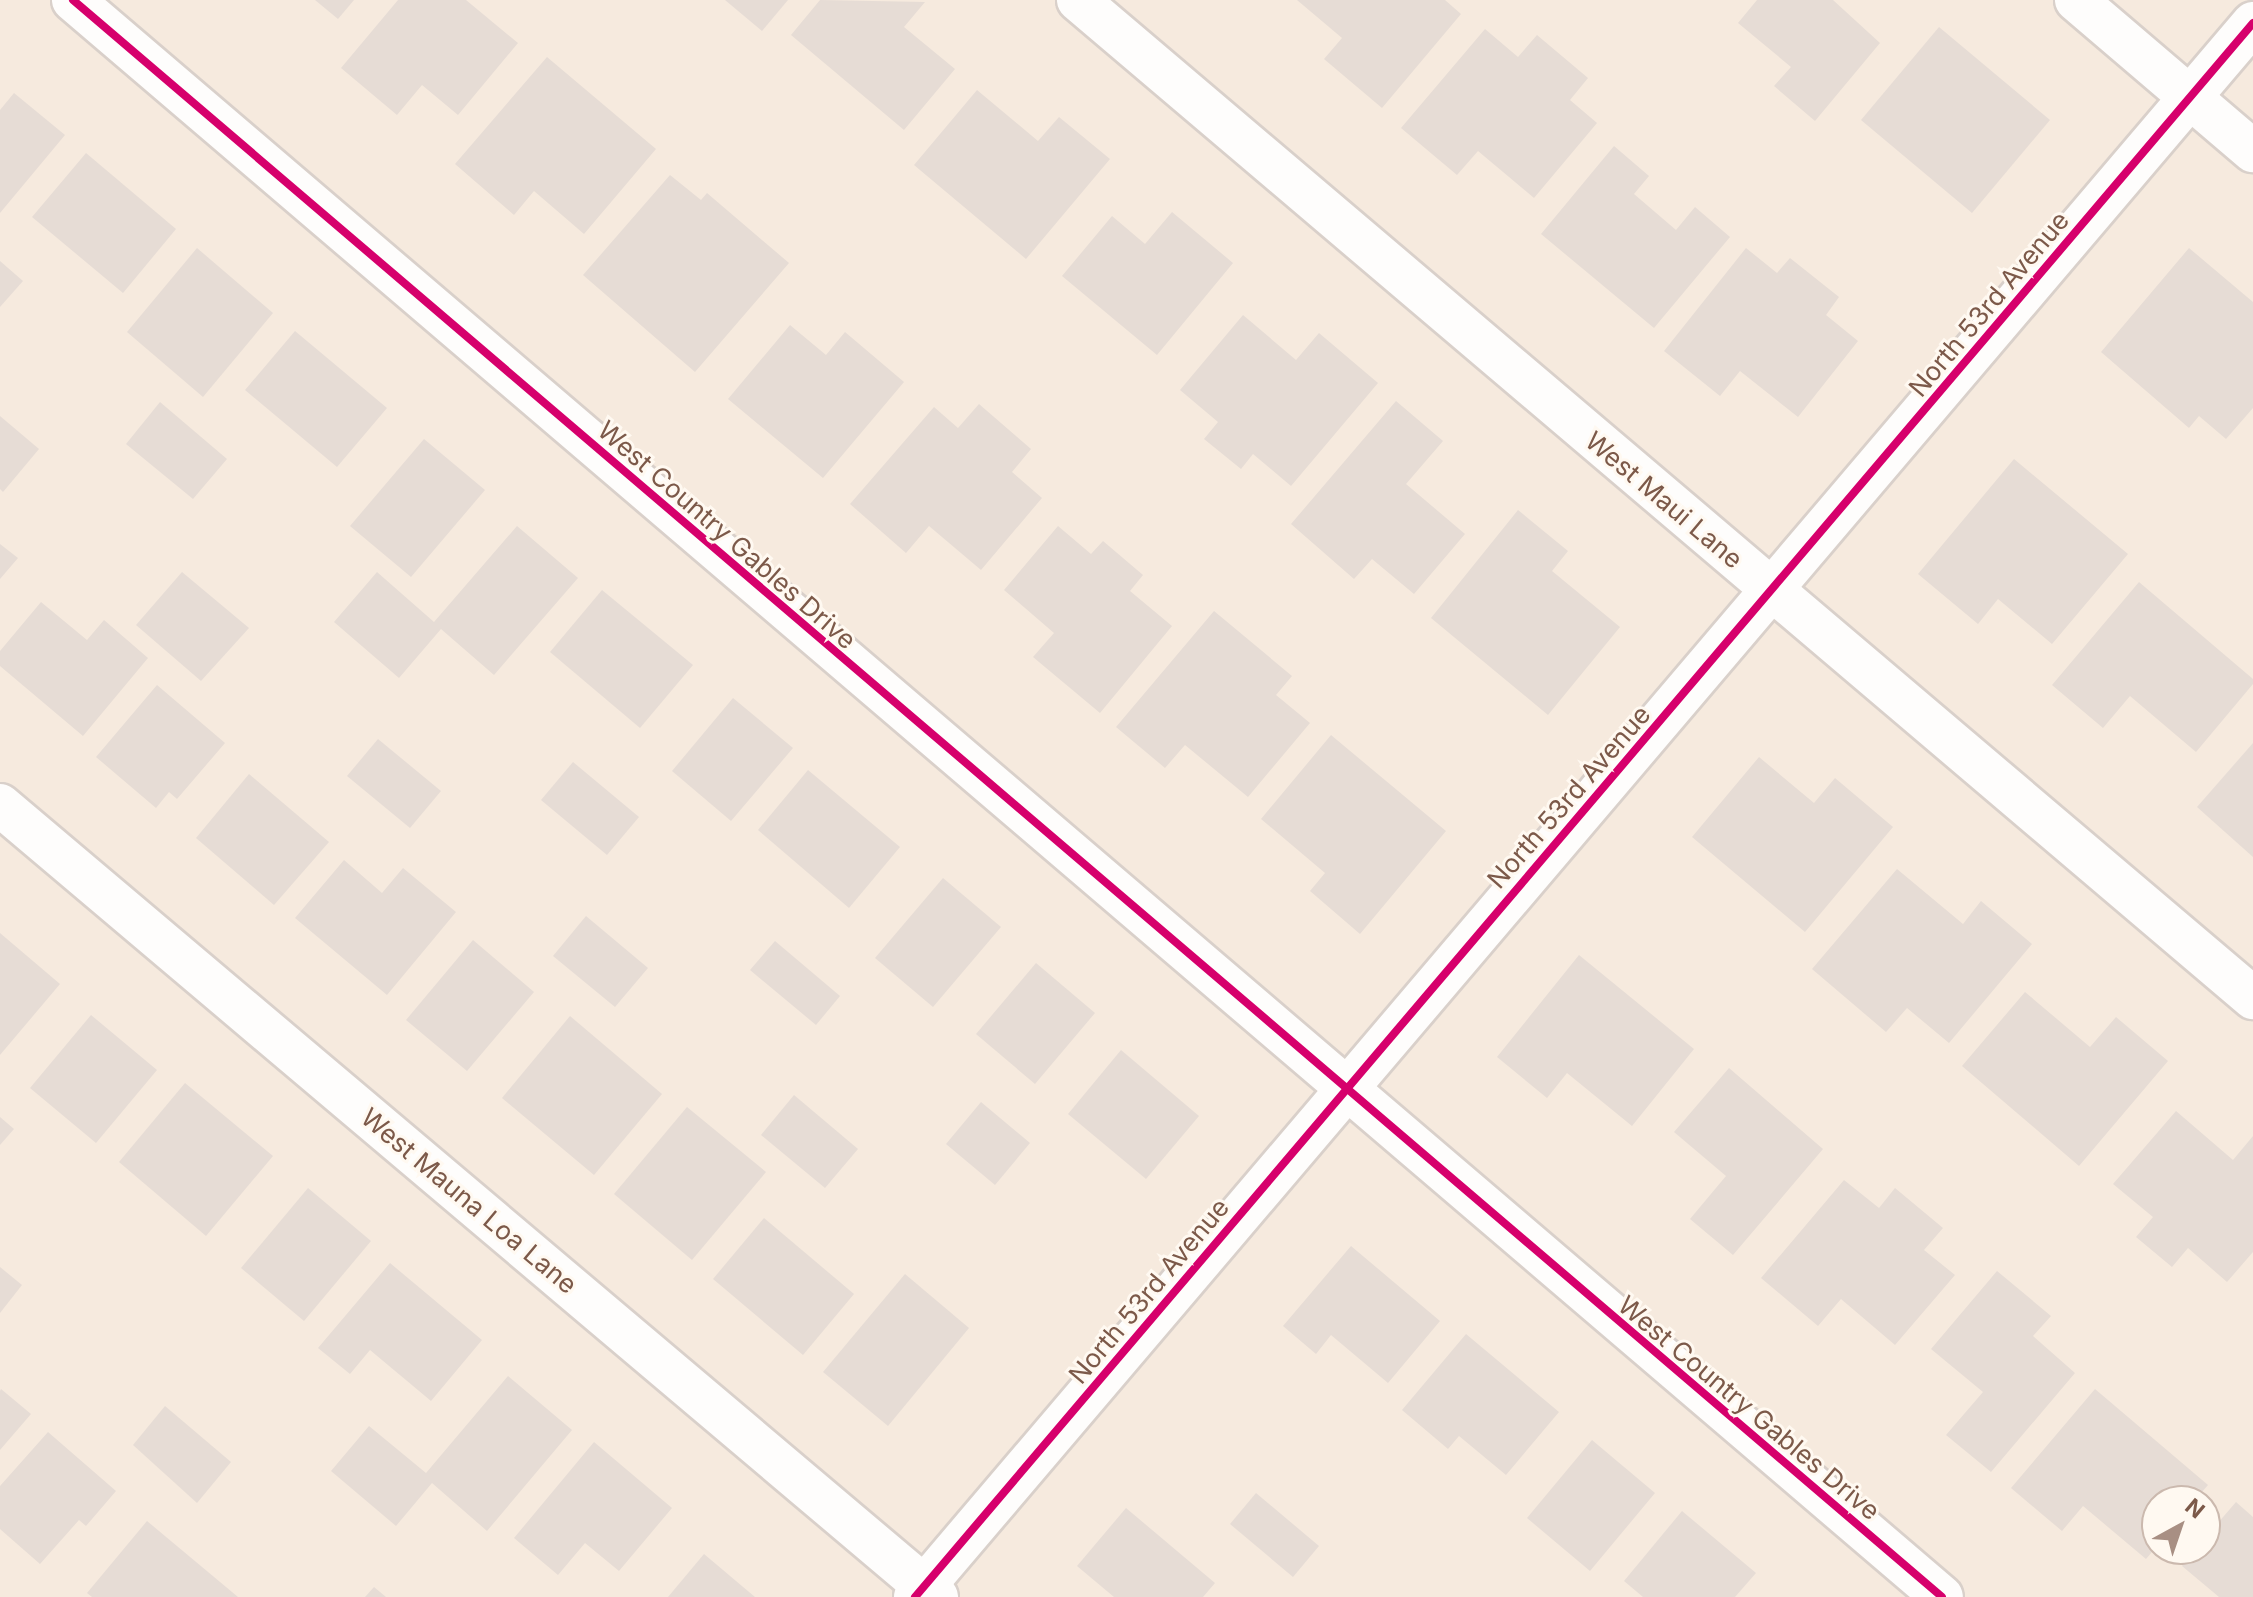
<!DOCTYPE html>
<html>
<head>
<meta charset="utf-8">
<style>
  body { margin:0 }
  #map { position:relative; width:2253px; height:1597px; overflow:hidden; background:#f9f4ee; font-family:Inter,sans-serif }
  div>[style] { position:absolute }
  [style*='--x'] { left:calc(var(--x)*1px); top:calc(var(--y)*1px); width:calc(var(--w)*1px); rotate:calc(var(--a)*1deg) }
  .residential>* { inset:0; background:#f6eade }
  .building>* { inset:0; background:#e6dcd5 }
  .roads { filter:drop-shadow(2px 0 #d9d0ca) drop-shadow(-2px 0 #d9d0ca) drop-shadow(0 2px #d9d0ca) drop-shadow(0 -2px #d9d0ca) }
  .street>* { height:42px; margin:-21px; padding:0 21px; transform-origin:21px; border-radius:21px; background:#fefdfc }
  .cycleway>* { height:8px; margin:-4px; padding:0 4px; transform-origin:4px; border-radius:4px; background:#d6006c }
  span { translate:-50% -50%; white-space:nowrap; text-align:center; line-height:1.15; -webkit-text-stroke:6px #fff9f1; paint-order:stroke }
  .street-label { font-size:26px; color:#7c5949 }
  .north { position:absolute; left:2141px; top:1485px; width:80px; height:80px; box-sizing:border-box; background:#fff9f1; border:2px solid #cbb9ae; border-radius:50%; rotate:40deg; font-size:22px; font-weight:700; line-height:32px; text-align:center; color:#7c5949 }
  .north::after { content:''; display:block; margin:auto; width:28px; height:36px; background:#a88f83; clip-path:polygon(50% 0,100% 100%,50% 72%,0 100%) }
</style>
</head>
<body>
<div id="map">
  <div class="residential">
    <div style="clip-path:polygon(evenodd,0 0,2253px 0,2253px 1597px,0 1597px,0 0,2157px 1501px,2205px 1501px,2205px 1549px,2157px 1549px,2157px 1501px)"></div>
  </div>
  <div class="building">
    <div style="clip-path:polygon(315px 0,354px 0,338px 19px)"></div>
    <div style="clip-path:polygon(398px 0,466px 0,518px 43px,458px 115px,422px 85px,397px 115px,341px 68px)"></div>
    <div style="clip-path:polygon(725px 0,788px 0,762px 31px)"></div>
    <div style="clip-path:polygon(820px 0,925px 2px,904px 27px,955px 69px,904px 130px,791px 35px)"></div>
    <div style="clip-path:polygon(1297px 0,1445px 0,1461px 14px,1382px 108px,1324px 59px,1342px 38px)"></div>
    <div style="clip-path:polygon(1757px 0,1833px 0,1880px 43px,1815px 121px,1774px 86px,1791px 67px,1738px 23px)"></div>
    <div style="clip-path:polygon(1939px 27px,2050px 120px,1972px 213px,1861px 120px)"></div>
    <div style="clip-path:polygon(1485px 29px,1518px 57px,1537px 35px,1588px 78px,1570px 100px,1597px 123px,1534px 198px,1478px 151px,1457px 175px,1401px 128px)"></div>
    <div style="clip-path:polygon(547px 57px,656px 149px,584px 234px,534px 191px,514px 215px,455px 164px)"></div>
    <div style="clip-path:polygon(977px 90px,1038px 141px,1059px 117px,1110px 159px,1026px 259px,914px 165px)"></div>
    <div style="clip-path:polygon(14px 93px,65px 135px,0 213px,0 110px)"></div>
    <div style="clip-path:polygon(1614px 146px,1649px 176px,1634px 194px,1676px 230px,1695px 207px,1730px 237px,1654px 328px,1541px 234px)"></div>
    <div style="clip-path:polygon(86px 153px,176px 229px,123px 293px,32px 217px)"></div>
    <div style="clip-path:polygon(670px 175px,701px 200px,707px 193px,789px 263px,695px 372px,583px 275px)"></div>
    <div style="clip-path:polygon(1172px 212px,1233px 263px,1157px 355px,1062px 276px,1112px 216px,1145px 244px)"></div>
    <div style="clip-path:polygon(197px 248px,273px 313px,203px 397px,127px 332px)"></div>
    <div style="clip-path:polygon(1746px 248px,1777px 273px,1790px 258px,1839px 297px,1826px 315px,1858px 341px,1798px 417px,1740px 371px,1720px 396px,1664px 351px)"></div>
    <div style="clip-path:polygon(2189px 248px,2253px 302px,2253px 408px,2226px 439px,2199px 416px,2189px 428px,2101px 352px)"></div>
    <div style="clip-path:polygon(0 261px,23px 281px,0 307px)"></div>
    <div style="clip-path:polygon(1243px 315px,1296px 360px,1319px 333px,1378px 383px,1291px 486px,1253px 454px,1241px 469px,1204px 439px,1218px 422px,1180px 390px)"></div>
    <div style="clip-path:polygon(790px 325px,826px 355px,845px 332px,904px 382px,823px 478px,728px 399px)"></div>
    <div style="clip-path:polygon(295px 331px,387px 408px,337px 467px,245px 390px)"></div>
    <div style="clip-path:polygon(1396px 401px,1443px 441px,1406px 484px,1465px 534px,1414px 594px,1372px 559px,1354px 579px,1291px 524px)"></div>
    <div style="clip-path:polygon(160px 402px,227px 459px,193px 499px,126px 444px)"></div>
    <div style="clip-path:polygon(979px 404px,1031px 449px,1012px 472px,1042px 498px,981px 570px,929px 526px,906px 553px,850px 504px,934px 407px,958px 428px)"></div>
    <div style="clip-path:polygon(0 416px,39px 449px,3px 492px,0 489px)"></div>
    <div style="clip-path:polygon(424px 439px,485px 490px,411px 577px,350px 526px)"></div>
    <div style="clip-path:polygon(2014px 459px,2128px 554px,2052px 644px,1998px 599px,1978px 624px,1918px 574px)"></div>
    <div style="clip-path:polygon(1518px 510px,1568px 551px,1552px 571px,1620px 627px,1548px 715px,1431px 618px)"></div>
    <div style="clip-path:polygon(517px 526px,578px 578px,494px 675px,441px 629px,399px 678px,334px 622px,377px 572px,434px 622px)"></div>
    <div style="clip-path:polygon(1058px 526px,1091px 554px,1103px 541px,1143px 575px,1130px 591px,1172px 626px,1100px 713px,1033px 657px,1054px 633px,1004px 590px)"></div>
    <div style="clip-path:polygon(0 544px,18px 558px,0 579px)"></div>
    <div style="clip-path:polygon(182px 572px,249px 628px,201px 681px,136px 625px)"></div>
    <div style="clip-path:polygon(2139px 582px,2253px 679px,2253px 684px,2196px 752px,2130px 696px,2103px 728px,2052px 685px)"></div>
    <div style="clip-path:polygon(602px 590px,693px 665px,640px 728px,550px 652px)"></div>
    <div style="clip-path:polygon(41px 602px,87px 640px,104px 620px,148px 658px,83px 736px,0 666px,0 651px)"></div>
    <div style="clip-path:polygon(1214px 611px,1292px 676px,1276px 695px,1310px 723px,1248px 797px,1185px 745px,1165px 768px,1116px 727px)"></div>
    <div style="clip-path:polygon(157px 685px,225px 743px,177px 799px,169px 792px,156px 808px,96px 757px)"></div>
    <div style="clip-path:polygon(733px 698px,793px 748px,731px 821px,672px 771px)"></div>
    <div style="clip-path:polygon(1331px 735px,1446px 831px,1360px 934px,1310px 891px,1325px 873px,1261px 819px)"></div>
    <div style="clip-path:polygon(378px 739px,441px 791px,410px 828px,347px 776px)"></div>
    <div style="clip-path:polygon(2253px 743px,2253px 857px,2197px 807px)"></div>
    <div style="clip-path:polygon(1759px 757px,1814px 803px,1835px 778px,1893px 827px,1805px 932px,1692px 837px)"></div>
    <div style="clip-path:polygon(573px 762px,639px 817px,607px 855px,541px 800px)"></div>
    <div style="clip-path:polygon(808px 770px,900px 847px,849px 908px,758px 830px)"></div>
    <div style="clip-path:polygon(249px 774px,329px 842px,274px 905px,196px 838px)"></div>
    <div style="clip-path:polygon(344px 860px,382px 893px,403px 868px,456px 912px,387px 995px,295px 918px)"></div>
    <div style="clip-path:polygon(1897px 869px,1963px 924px,1981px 901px,2032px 944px,1949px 1043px,1907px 1008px,1886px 1032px,1812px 969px)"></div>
    <div style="clip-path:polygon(943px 878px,1001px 927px,933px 1007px,875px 958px)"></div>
    <div style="clip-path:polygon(586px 916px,648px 968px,615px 1007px,553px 956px)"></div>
    <div style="clip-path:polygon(0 933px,60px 984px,0 1055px)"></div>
    <div style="clip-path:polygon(473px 940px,534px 992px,467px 1071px,406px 1020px)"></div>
    <div style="clip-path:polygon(775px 941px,840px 996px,816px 1025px,750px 970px)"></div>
    <div style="clip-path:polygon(1579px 955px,1694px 1049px,1632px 1126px,1567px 1073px,1547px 1098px,1497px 1057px)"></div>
    <div style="clip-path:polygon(1036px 963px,1095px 1013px,1035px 1084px,976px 1034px)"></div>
    <div style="clip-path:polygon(2025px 992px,2090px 1047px,2116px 1017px,2168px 1061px,2079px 1166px,1962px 1066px)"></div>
    <div style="clip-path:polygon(91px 1015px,157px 1070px,96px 1143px,30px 1088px)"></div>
    <div style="clip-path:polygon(570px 1016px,662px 1094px,594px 1175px,502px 1098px)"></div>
    <div style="clip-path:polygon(1121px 1050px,1199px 1116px,1146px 1179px,1068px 1114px)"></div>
    <div style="clip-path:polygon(1729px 1068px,1823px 1149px,1733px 1255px,1690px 1219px,1726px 1176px,1674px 1132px)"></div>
    <div style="clip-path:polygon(185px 1083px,273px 1156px,206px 1236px,119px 1162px)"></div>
    <div style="clip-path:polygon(794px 1095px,858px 1149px,825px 1188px,761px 1135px)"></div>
    <div style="clip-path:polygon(981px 1102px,1030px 1143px,995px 1185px,946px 1144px)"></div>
    <div style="clip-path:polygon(687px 1107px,766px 1172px,692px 1260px,614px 1194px)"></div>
    <div style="clip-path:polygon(2176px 1111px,2233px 1160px,2253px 1136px,2253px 1252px,2227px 1282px,2188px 1248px,2172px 1267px,2136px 1237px,2153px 1217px,2113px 1184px)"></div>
    <div style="clip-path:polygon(0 1117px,14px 1129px,0 1145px)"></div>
    <div style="clip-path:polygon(1844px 1180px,1879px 1208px,1895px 1188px,1943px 1228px,1924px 1250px,1955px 1275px,1895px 1345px,1841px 1299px,1818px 1326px,1761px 1278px)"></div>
    <div style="clip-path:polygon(308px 1188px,371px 1241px,304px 1321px,241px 1268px)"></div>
    <div style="clip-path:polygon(764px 1218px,854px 1294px,803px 1355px,713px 1279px)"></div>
    <div style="clip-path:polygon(1351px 1246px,1440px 1321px,1388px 1383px,1331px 1335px,1316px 1354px,1283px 1326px)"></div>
    <div style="clip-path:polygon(390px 1263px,482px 1340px,431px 1401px,370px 1350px,350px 1374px,318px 1348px)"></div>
    <div style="clip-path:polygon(0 1267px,22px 1285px,0 1313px)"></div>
    <div style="clip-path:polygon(1997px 1271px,2051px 1316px,2033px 1336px,2075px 1373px,1991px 1472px,1946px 1435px,1983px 1392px,1931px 1349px)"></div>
    <div style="clip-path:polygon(905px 1274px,969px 1328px,888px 1426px,823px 1372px)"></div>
    <div style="clip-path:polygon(1466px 1334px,1559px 1412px,1506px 1475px,1459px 1436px,1448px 1449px,1402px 1410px)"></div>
    <div style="clip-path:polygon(508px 1376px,572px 1430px,487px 1531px,432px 1483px,396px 1526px,331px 1471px,369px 1426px,426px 1473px)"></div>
    <div style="clip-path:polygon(1px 1389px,31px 1414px,0 1450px,0 1391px)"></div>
    <div style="clip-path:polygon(2095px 1389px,2208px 1485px,2194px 1501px,2157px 1501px,2157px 1546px,2146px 1559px,2083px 1506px,2062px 1531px,2011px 1488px)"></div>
    <div style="clip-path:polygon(165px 1406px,231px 1462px,197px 1503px,133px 1445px)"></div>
    <div style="clip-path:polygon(48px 1432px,116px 1491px,86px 1526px,79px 1520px,40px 1564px,0 1529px,0 1486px)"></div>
    <div style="clip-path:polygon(1592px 1440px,1655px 1493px,1590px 1571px,1527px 1518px)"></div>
    <div style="clip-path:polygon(594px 1442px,672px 1508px,619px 1571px,585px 1543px,558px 1575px,514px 1538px)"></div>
    <div style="clip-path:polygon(1256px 1493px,1319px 1546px,1293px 1577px,1230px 1524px)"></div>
    <div style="clip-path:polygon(2236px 1502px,2253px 1517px,2253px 1597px,2219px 1597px,2182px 1566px,2196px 1549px,2205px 1549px,2205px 1538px)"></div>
    <div style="clip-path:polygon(1126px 1508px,1215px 1583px,1203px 1597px,1114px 1597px,1077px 1566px)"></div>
    <div style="clip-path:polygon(1682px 1511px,1756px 1573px,1735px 1597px,1643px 1597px,1624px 1581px)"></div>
    <div style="clip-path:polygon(147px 1521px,238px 1597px,92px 1597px,87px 1593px)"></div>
    <div style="clip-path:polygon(704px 1554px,755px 1597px,668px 1597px)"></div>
    <div style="clip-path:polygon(374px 1587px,386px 1597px,365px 1597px)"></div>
  </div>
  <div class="roads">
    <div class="street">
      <div style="--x:73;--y:0;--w:2458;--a:40.51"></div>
      <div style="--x:1078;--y:0;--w:1542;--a:40.34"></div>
      <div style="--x:2076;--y:0;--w:233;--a:40.5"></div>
      <div style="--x:0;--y:805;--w:1227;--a:40.21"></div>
      <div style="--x:915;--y:1597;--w:2066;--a:-49.63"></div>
    </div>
  </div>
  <div class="cycleway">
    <div style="--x:73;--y:0;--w:2458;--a:40.51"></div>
    <div style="--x:915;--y:1597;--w:2066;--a:-49.63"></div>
  </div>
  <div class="street-label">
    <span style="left:1989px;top:304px;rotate:-50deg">North 53rd Avenue</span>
    <span style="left:1664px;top:500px;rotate:40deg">West Maui Lane</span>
    <span style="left:727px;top:535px;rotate:41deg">West Country Gables Drive</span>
    <span style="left:1569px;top:797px;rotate:-49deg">North 53rd Avenue</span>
    <span style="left:469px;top:1201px;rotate:40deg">West Mauna Loa Lane</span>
    <span style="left:1149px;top:1291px;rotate:-50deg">North 53rd Avenue</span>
    <span style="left:1749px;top:1408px;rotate:40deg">West Country Gables Drive</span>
  </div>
  <div class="north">N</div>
</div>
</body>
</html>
